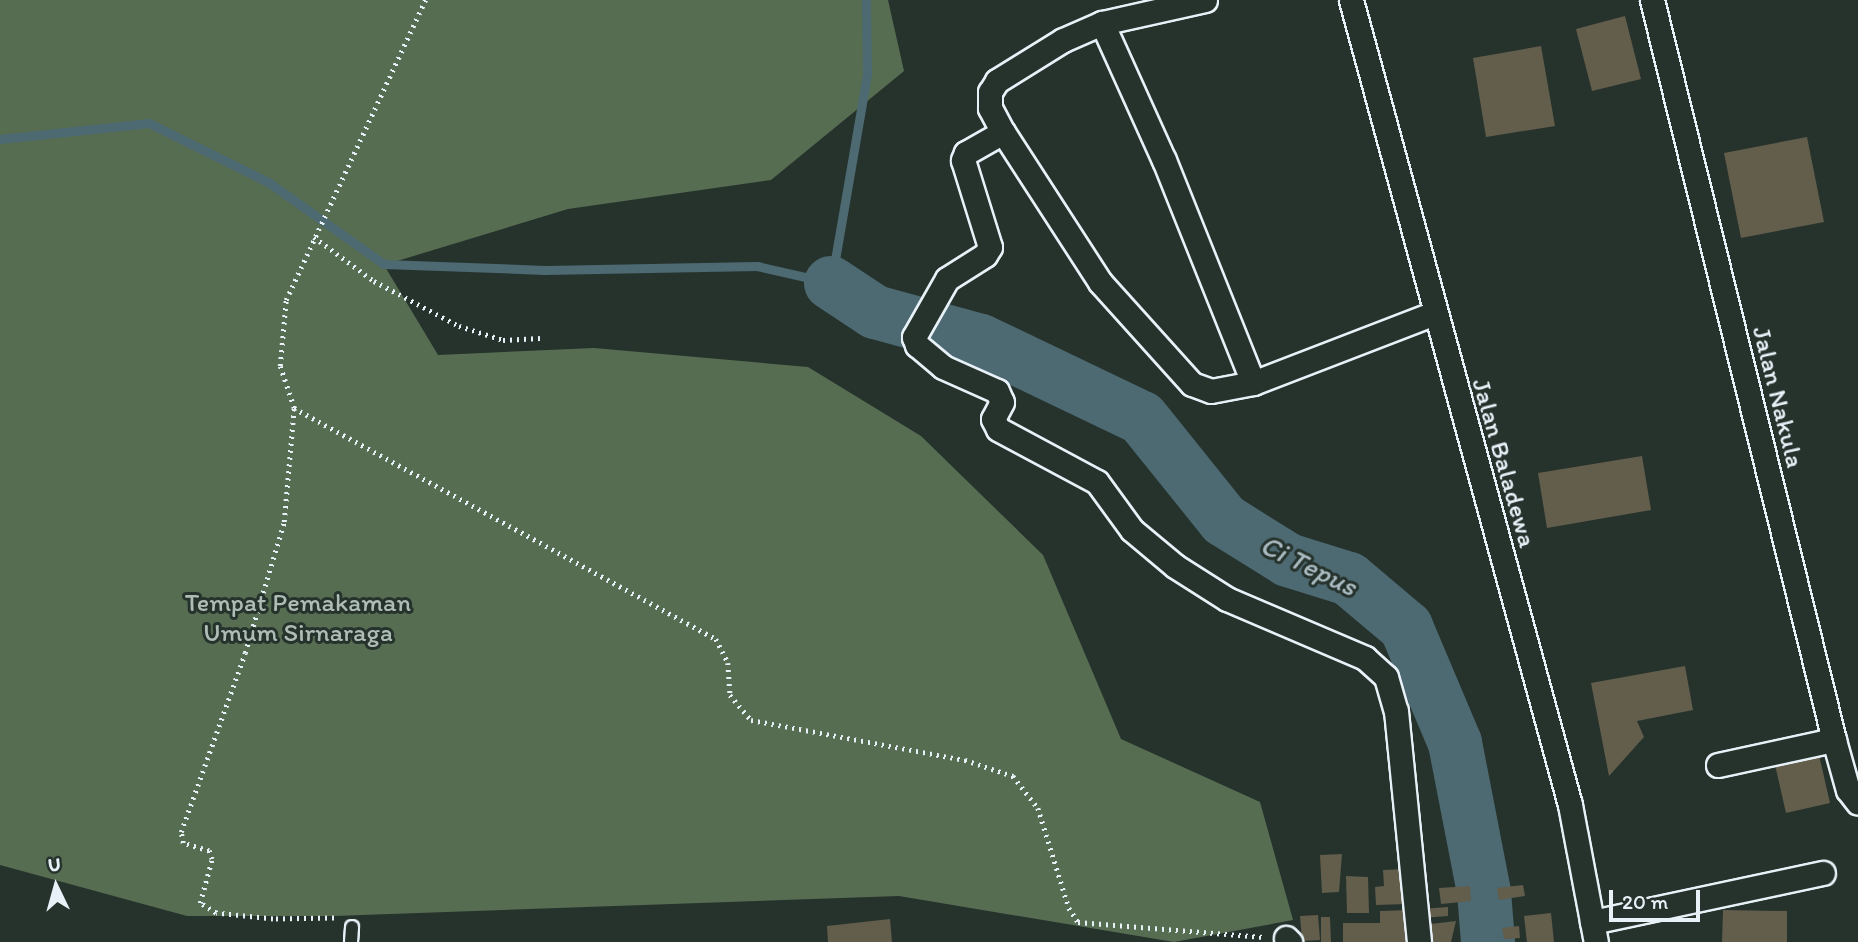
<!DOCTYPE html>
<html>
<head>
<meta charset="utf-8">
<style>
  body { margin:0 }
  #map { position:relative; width:1858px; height:942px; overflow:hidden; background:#26332d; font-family:Itim,sans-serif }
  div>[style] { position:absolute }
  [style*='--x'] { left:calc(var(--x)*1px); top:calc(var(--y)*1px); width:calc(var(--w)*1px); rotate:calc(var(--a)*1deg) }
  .green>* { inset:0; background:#566d52 }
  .stream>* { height:9px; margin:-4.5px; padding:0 4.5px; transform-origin:4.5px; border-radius:4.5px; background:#4d6972 }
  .river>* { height:54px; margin:-27px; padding:0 27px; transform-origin:27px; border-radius:27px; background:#4d6972 }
  .building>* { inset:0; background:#635d4c }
  .path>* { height:4.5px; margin-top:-2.25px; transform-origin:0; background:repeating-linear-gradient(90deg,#e8f1f8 0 2px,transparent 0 7px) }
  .roads { filter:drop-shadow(2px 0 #e8f1f8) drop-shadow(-2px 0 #e8f1f8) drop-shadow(0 2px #e8f1f8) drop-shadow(0 -2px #e8f1f8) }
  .service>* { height:12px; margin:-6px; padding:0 6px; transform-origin:6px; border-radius:6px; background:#26332d }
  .minor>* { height:23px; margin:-11.5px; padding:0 11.5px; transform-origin:11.5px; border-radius:11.5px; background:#26332d }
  span { translate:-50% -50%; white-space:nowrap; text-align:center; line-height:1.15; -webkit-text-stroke:6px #26332d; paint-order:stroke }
  .street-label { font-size:26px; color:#e8f1f8 }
  .park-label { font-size:26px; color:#aebcb6 }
  .water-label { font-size:28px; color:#aabbc2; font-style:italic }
  .north { position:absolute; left:21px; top:851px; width:70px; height:70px; -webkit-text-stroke:5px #26332d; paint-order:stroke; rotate:355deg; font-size:19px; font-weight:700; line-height:28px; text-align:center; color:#e8f1f8 }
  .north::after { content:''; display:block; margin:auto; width:24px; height:32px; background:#e8f1f8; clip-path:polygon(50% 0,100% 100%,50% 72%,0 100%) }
  .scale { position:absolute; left:1609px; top:890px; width:91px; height:32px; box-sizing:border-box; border:4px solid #e8f1f8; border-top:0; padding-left:9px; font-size:21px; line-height:24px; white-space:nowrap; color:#e8f1f8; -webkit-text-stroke:5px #26332d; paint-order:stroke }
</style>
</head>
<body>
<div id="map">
  <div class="green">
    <div style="clip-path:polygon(0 0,888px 0,904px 71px,771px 180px,568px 209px,384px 265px,438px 355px,594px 348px,808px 367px,921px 436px,1043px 555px,1121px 739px,1260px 802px,1293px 920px,1174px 942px,899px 896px,334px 916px,187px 916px,0 865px)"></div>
  </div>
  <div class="stream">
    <div style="--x:0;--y:139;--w:150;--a:-6.1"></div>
    <div style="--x:149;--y:123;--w:133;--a:26.4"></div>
    <div style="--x:268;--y:182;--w:142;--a:35.3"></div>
    <div style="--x:384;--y:264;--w:161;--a:2.1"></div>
    <div style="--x:545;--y:270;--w:212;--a:-1.1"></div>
    <div style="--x:757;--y:266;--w:76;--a:12.9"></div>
    <div style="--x:831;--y:283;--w:212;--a:-80.2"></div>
    <div style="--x:867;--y:74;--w:74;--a:-90.8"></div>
  </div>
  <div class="river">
    <div style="--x:831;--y:283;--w:53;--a:33.4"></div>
    <div style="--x:875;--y:312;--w:110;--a:15.3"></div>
    <div style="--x:981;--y:341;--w:178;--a:25.6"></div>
    <div style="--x:1142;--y:418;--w:131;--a:51.2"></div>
    <div style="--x:1224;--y:520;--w:75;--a:32"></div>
    <div style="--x:1288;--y:560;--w:64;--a:17.3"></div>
    <div style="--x:1349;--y:579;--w:75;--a:40.1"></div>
    <div style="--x:1406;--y:627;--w:126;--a:67.1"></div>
    <div style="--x:1455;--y:743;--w:152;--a:79"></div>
    <div style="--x:1484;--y:892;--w:50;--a:85.4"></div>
  </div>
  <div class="building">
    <div style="clip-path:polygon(1625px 16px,1641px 79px,1592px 91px,1576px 29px)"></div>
    <div style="clip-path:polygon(1541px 46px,1555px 126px,1486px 137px,1473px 58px)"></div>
    <div style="clip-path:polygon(1807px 137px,1824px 222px,1741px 238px,1724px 153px)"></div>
    <div style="clip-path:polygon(1642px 456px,1651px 510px,1547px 528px,1538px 473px)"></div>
    <div style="clip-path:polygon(1685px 666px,1693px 710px,1637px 721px,1644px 737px,1609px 776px,1591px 683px)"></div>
    <div style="clip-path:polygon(1817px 746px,1830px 803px,1786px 813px,1773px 756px)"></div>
    <div style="clip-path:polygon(1342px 854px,1339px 892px,1322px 893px,1320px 855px)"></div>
    <div style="clip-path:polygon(1406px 869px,1407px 904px,1376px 905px,1375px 887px,1384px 886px,1383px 870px)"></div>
    <div style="clip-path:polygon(1346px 876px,1368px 877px,1369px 913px,1347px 913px)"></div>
    <div style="clip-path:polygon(1523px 885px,1525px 896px,1499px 900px,1497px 888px)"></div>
    <div style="clip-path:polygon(1470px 886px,1471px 901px,1441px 904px,1439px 888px)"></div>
    <div style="clip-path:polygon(1448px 907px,1448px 916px,1421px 918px,1421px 909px)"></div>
    <div style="clip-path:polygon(1412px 910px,1413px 942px,1343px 942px,1343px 923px,1380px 923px,1380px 911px)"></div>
    <div style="clip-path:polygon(1723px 910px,1787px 911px,1787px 942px,1722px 942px)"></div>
    <div style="clip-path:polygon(1551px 913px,1554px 942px,1527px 942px,1524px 916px)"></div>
    <div style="clip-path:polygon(1318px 915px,1320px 940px,1302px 941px,1300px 916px)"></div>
    <div style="clip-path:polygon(1321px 917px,1330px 917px,1331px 942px,1321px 942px)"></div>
    <div style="clip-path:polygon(890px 919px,892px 942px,828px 942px,827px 926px)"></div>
    <div style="clip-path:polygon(1456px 921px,1451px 942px,1423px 942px,1422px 925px)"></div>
    <div style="clip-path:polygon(1519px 926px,1520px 938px,1504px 939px,1502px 928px)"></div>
  </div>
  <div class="path">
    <div style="--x:314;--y:237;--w:74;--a:36.3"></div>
    <div style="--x:374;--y:281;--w:96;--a:27.9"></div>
    <div style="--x:459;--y:326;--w:46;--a:17.7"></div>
    <div style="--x:503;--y:340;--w:37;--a:-3"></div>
    <div style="--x:294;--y:408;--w:481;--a:28.7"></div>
    <div style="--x:716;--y:639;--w:27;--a:63"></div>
    <div style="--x:728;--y:663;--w:32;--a:86"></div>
    <div style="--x:730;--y:695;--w:33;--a:50"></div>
    <div style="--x:751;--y:720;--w:218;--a:10.6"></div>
    <div style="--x:965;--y:760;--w:51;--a:18.4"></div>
    <div style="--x:1013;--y:776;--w:41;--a:52"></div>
    <div style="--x:1038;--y:808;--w:105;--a:72.8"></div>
    <div style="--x:1069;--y:908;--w:17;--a:57"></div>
    <div style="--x:1078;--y:922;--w:186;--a:4.6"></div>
    <div style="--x:334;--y:918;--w:61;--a:179.1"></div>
    <div style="--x:273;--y:919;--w:57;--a:-174"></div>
    <div style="--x:216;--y:913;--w:19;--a:-148"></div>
    <div style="--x:200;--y:903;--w:46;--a:-74.7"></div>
    <div style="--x:212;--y:859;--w:9;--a:-111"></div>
    <div style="--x:209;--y:851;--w:27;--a:-163"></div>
    <div style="--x:183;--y:843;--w:11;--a:-100"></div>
    <div style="--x:181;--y:832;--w:190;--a:-70.3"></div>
    <div style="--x:245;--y:653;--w:137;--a:-73.4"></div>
    <div style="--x:284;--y:522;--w:114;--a:-85"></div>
    <div style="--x:294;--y:408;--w:44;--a:-108.4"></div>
    <div style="--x:280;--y:366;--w:66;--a:-84.8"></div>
    <div style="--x:286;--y:300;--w:331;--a:-65.1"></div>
  </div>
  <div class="roads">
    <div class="service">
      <div style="--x:351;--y:942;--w:15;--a:-86"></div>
    </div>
    <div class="minor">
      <div style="--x:1205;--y:0;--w:106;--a:167.4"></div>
      <div style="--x:1102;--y:23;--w:43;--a:156.4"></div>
      <div style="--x:1063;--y:40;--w:78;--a:148.2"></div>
      <div style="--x:997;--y:81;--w:13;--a:122"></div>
      <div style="--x:990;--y:92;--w:16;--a:90"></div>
      <div style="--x:990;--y:108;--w:27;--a:62"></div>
      <div style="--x:1003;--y:132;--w:179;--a:57.1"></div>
      <div style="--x:1100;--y:282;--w:137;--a:48"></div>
      <div style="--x:1192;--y:384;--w:20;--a:20"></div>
      <div style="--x:1211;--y:391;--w:43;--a:-10.8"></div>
      <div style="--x:1253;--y:383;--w:194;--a:-21.1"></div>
      <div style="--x:1351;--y:0;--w:834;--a:74.78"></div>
      <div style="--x:1570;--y:805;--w:139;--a:79.3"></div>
      <div style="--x:1652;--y:0;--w:762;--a:76.18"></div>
      <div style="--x:1834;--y:740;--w:52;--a:74.4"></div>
      <div style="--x:1848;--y:790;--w:16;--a:52"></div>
      <div style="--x:1102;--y:23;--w:150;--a:65.7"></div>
      <div style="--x:1164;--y:160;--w:240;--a:68.2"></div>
      <div style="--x:1003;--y:132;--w:43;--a:150.4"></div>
      <div style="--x:966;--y:153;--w:8;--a:113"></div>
      <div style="--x:963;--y:160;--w:91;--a:72.8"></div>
      <div style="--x:990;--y:247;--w:9;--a:122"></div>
      <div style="--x:985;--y:255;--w:45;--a:147.7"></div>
      <div style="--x:947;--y:279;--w:67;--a:119.6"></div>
      <div style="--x:914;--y:337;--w:9;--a:69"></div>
      <div style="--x:917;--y:345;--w:34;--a:40"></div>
      <div style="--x:943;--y:367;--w:59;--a:24"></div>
      <div style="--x:997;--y:391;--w:12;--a:66"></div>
      <div style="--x:1002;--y:402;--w:19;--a:118"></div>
      <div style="--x:993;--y:419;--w:11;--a:63"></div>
      <div style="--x:998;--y:429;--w:112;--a:28.2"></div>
      <div style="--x:1097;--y:482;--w:59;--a:53.9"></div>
      <div style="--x:1132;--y:530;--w:56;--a:39.9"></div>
      <div style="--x:1175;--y:566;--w:62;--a:32.4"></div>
      <div style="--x:1227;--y:599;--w:150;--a:23.1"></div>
      <div style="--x:1365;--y:658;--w:28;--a:42"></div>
      <div style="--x:1386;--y:677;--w:35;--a:74"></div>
      <div style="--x:1396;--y:711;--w:232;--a:84.3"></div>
      <div style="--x:1718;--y:765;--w:119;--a:-12.2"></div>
      <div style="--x:1592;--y:922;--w:236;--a:-12"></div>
      <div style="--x:1286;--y:938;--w:6;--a:45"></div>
    </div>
  </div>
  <div class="street-label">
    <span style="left:1778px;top:397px;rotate:76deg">Jalan Nakula</span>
    <span style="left:1504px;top:463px;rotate:74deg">Jalan Baladewa</span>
  </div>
  <div class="park-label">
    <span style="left:298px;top:618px">Tempat Pemakaman<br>Umum Sirnaraga</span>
  </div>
  <div class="water-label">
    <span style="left:1309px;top:565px;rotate:26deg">Ci Tepus</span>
  </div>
  <div class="north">U</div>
  <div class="scale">20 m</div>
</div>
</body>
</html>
